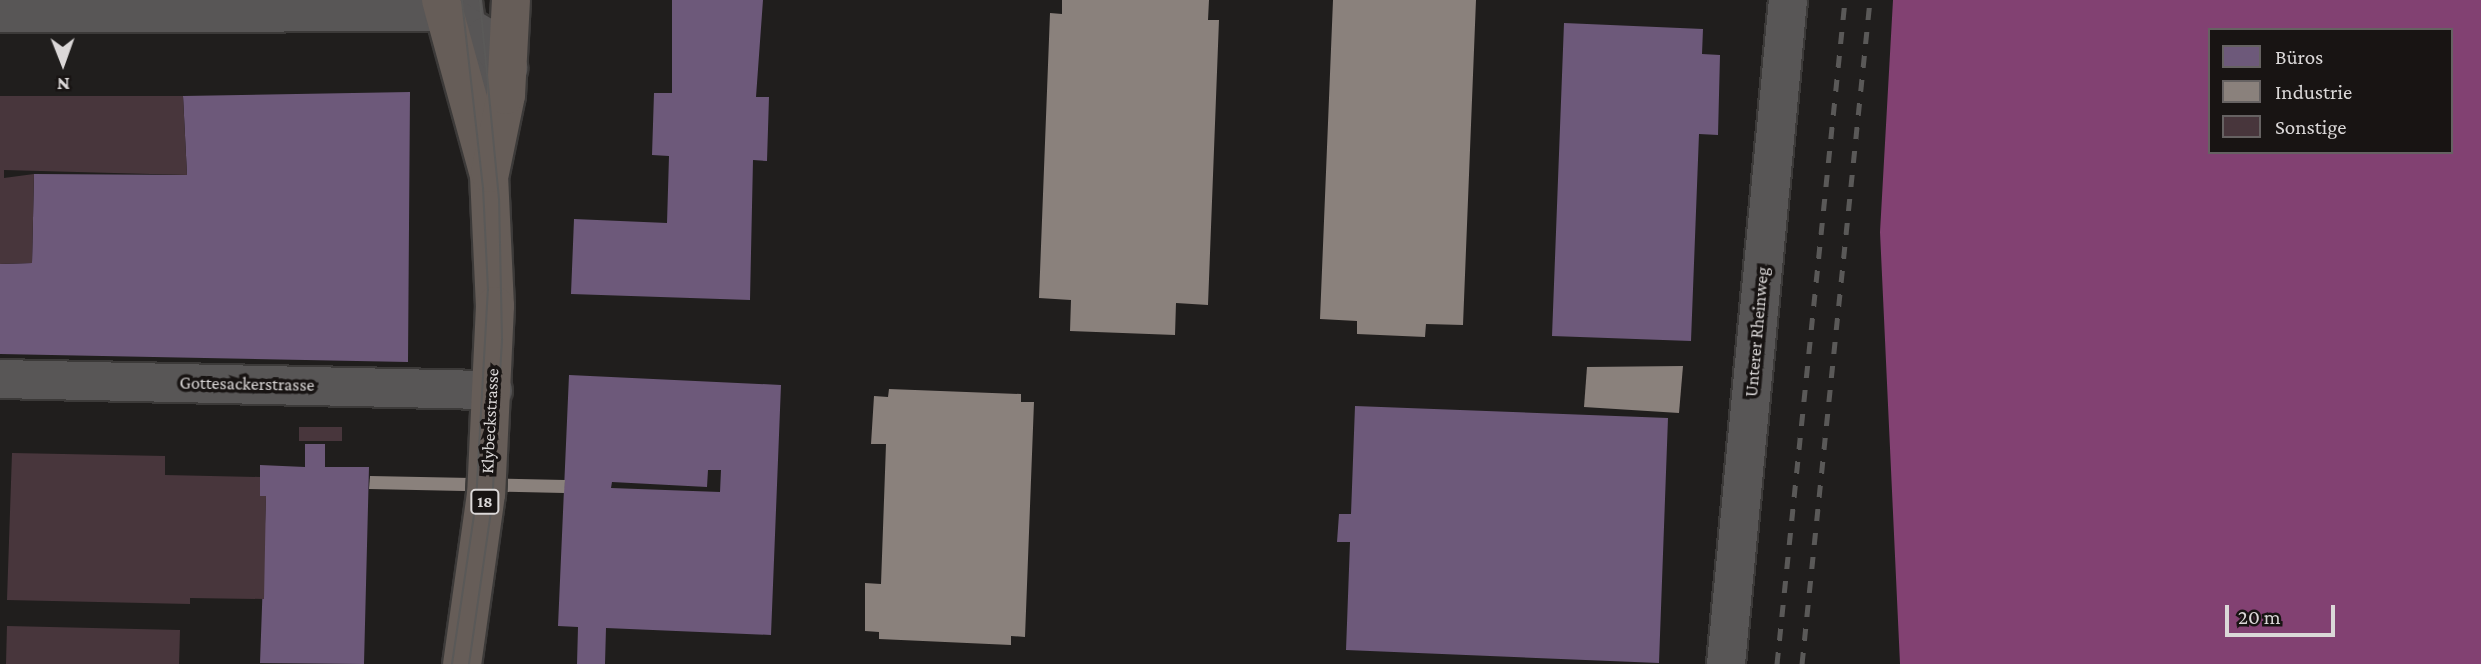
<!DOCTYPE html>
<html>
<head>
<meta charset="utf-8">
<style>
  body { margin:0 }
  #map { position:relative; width:2481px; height:664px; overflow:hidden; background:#201e1d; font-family:"Crimson Pro",serif }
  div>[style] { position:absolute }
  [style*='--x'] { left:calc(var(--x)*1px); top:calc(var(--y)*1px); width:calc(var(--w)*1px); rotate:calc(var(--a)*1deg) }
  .water>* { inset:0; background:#824172 }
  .offices>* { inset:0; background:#6d597a }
  .industry>* { inset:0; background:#8a817c }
  .building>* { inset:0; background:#48363c }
  .roads { filter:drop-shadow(2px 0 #3c3a39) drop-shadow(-2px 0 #3c3a39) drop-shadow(0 2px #3c3a39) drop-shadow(0 -2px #3c3a39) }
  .service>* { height:21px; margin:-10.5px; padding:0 10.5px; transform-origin:10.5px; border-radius:10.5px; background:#585656 }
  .minor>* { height:38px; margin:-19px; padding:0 19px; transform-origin:19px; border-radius:19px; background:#585656 }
  .primary>* { height:38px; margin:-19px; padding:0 19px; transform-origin:19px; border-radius:19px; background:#665d58 }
  .tram>* { height:2px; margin:-1px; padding:0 1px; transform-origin:1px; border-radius:1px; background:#5a5958 }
  .rail>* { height:5px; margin-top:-2.5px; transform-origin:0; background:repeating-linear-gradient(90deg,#5a5958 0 12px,transparent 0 24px) }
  span { translate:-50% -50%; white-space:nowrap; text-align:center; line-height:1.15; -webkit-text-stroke:7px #181413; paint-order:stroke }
  .shield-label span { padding:2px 5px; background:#181413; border:2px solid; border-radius:5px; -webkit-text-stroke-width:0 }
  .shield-label { font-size:16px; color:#dbd8d8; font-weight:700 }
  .street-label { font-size:18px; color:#dbd8d8 }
  .legend { position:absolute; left:2208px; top:28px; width:245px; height:126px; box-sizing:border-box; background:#181413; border:2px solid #666262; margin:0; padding:9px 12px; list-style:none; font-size:21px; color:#dbd8d8 }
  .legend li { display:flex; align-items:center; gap:14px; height:35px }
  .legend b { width:35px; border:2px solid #666262 }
  .north { position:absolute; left:28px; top:28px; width:70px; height:70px; -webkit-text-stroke:5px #181413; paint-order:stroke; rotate:179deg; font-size:19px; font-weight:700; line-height:28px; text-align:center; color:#dbd8d8 }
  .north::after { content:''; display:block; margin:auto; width:24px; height:32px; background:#dbd8d8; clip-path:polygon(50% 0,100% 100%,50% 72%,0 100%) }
  .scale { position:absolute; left:2225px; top:605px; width:110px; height:32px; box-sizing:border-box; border:4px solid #dbd8d8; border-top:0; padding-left:9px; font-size:21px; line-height:24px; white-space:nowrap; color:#dbd8d8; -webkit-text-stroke:5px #181413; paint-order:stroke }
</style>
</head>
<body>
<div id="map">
  <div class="water">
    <div style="clip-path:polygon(evenodd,1893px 0,2481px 0,2481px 664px,1900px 664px,1880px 232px,1893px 0,2210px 30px,2451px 30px,2451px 152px,2210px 152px,2210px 30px)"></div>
  </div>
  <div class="offices">
    <div style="clip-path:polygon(672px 0,763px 0,756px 97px,769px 97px,767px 161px,753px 160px,750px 300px,571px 294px,574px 219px,667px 223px,669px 156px,652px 155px,654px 93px,672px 93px)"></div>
    <div style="clip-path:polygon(1564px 23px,1703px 29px,1702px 54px,1720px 55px,1718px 135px,1699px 134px,1691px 341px,1552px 336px)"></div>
    <div style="clip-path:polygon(410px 92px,408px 362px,0 354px,0 264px,32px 263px,34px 174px,187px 175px,183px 96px)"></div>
    <div style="clip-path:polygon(evenodd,569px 375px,781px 385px,771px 635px,606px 628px,605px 664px,577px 664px,578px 627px,558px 626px,569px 375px,708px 470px,721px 470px,720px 492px,611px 488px,612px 482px,707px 487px,708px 470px)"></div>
    <div style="clip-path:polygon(1355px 406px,1668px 418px,1659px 663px,1346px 650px,1350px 542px,1337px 542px,1339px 514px,1351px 514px)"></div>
    <div style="clip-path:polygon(305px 444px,325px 444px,325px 467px,369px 467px,364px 664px,260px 663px,266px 496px,260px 496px,260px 465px,305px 467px)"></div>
  </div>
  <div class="industry">
    <div style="clip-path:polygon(1062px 0,1209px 0,1208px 20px,1219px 20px,1208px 305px,1176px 303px,1175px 335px,1070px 331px,1071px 300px,1039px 298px,1050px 13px,1062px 14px)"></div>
    <div style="clip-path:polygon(1333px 0,1476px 0,1463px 325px,1426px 324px,1425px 337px,1357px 334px,1357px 321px,1320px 319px)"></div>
    <div style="clip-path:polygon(1683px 366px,1679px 413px,1584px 407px,1587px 367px)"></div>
    <div style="clip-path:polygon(889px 389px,1021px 394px,1021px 402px,1034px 402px,1025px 637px,1011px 636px,1011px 645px,879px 639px,879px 632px,865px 631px,865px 583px,881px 584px,886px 444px,871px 444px,874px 396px,888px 397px)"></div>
    <div style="clip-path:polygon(370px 476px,565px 480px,564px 493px,369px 489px)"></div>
  </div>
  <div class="building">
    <div style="clip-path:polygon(0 96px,183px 96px,187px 175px,4px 170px,4px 178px,34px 174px,32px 263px,0 264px)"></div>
    <div style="clip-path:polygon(299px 427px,342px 427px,342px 441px,299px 441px)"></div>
    <div style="clip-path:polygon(12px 453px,165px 456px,165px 475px,260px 477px,260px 496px,266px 496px,264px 599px,190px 598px,190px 604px,7px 600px)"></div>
    <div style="clip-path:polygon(7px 626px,180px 630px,179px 664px,6px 664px)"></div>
  </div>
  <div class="roads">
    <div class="service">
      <div style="--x:471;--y:0;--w:96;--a:82.8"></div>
    </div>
    <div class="minor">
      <div style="--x:0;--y:13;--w:443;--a:-0.1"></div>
      <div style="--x:443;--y:12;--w:49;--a:30.8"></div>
      <div style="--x:485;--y:37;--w:39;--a:53"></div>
      <div style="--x:0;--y:379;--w:493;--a:1.3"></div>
      <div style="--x:1726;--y:664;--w:667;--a:-84.67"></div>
    </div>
    <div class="primary">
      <div style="--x:441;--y:0;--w:181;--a:74.7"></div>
      <div style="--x:489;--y:175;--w:131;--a:87.4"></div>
      <div style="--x:495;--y:306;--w:188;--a:92.7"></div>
      <div style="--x:486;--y:494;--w:172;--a:98"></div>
      <div style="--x:490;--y:173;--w:80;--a:-78.4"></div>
      <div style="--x:506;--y:95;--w:95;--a:-87"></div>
    </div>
  </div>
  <div class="tram">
    <div style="--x:452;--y:664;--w:164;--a:-81.6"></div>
    <div style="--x:476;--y:502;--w:212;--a:-86.8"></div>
    <div style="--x:488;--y:290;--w:102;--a:-92.8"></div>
    <div style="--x:483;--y:188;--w:189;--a:-96.4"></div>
    <div style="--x:469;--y:664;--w:162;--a:-81.8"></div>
    <div style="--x:492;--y:504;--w:165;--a:-86.5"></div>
    <div style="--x:502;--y:339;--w:140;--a:-91.2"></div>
    <div style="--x:499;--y:199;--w:200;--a:-95.5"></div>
  </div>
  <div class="rail">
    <div style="--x:1777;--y:664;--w:667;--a:-84.15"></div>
    <div style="--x:1802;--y:664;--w:667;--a:-84.15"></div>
  </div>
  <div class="shield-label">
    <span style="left:485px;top:502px">18</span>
  </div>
  <div class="street-label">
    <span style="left:1757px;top:332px;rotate:-85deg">Unterer Rheinweg</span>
    <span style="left:247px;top:384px;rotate:1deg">Gottesackerstrasse</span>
    <span style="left:490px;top:421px;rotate:-87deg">Klybeckstrasse</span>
  </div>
  <ul class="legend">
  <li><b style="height:19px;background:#6d597a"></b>Büros</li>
  <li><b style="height:19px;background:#8a817c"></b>Industrie</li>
  <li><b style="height:19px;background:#48363c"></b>Sonstige</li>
  </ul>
  <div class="north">N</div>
  <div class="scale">20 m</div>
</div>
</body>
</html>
